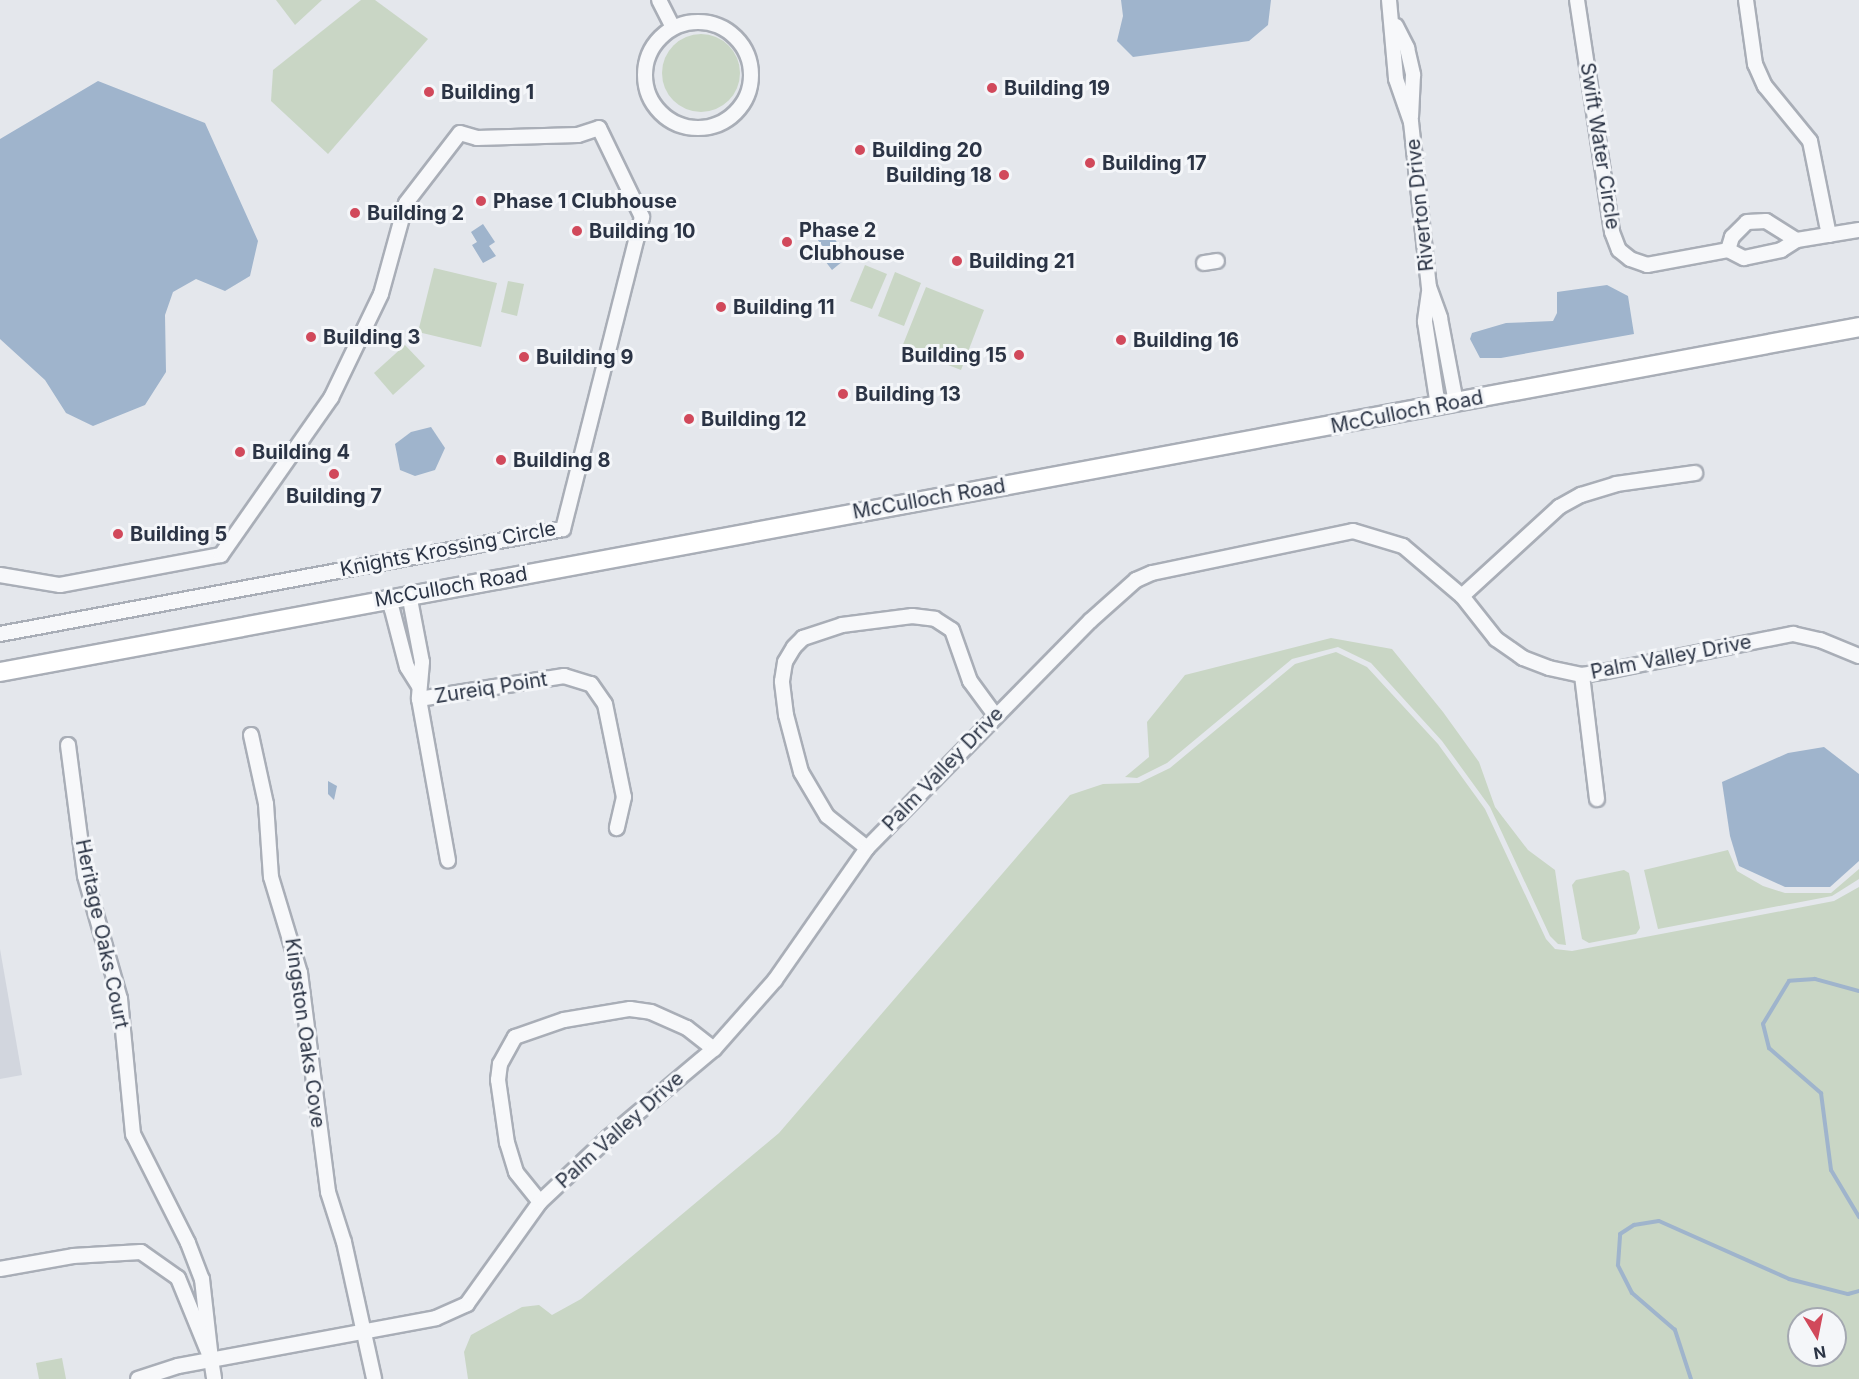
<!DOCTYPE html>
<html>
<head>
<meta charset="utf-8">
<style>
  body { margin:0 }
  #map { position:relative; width:1859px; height:1379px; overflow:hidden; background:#e4e7ec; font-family:Inter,sans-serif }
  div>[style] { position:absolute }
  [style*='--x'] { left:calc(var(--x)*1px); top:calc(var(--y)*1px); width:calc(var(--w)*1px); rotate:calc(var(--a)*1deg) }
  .built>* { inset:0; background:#d2d6de }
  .green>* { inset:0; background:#c9d6c5 }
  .round { border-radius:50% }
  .water>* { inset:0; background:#9fb4cc }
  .stream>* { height:4px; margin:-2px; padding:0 2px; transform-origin:2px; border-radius:2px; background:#9fb4cc }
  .roads { filter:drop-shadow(2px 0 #a9aeb7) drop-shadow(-2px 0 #a9aeb7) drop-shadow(0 2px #a9aeb7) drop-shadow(0 -2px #a9aeb7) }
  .street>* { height:14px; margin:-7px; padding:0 7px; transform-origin:7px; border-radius:7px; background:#f7f8fa }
  .street>.ring { margin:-7px; padding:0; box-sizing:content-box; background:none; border:14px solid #f7f8fa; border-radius:50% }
  .secondary>* { height:18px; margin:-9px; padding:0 9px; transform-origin:9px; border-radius:9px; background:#fff }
  .dots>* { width:16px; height:16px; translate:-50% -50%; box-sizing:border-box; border:3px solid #f4f6f9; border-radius:50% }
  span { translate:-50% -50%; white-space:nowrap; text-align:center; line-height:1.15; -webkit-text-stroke:6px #f4f6f9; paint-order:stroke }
  .poi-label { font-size:20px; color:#2b3445; font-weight:700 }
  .left { translate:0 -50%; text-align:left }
  .right { translate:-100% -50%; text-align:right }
  .street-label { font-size:20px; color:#2b3445 }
  .north { position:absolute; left:1787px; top:1307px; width:60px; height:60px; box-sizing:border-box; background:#f4f6f9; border:2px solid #a4a8b1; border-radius:50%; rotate:170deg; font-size:16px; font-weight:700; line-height:24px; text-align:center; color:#2b3445 }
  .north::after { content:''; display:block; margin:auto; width:21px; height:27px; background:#d1495b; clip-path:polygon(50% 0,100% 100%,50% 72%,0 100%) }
</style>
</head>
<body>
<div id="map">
  <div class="built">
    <div style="clip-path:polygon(0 949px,22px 1075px,0 1079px)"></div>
  </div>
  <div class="green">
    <div style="clip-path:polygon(276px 0,322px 0,295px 25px)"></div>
    <div style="clip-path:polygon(361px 0,375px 0,428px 39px,328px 154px,271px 101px,273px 70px)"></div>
    <div class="round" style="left:662px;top:34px;width:78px;height:78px"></div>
    <div style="clip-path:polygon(865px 265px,887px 274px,872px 309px,850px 301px)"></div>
    <div style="clip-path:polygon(434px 268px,497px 283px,481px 347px,418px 332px)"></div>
    <div style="clip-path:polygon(895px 272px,921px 283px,904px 326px,878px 316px)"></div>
    <div style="clip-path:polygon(508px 281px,524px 284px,517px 316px,501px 312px)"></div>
    <div style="clip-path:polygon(926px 287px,984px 310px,961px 370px,902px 347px)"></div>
    <div style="clip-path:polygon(405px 345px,425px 366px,393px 395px,374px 373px)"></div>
    <div style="clip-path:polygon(1331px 638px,1392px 649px,1443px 712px,1479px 762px,1495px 807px,1528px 850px,1555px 870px,1566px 945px,1558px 944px,1550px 936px,1490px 807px,1442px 741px,1371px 663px,1338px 647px,1292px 659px,1167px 763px,1137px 778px,1125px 777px,1149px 757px,1147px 722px,1185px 675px)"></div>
    <div style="clip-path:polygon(evenodd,1336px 652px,1367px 667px,1438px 744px,1485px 809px,1546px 939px,1555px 949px,1572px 951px,1834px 901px,1859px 887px,1859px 1379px,468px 1379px,464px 1352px,471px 1335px,522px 1307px,539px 1305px,552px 1315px,581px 1299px,779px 1133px,1070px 795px,1103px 784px,1139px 783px,1170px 768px,1295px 664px,1336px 652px,1799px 1319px,1835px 1319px,1835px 1355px,1799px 1355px,1799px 1319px)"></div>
    <div style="clip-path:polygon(1728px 850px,1737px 871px,1763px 886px,1785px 893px,1831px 893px,1859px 869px,1859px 879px,1832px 896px,1658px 929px,1644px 870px)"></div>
    <div style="clip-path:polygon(1624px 870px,1629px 873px,1640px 928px,1636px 934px,1589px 943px,1582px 939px,1572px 885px,1576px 880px)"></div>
    <div style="clip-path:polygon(62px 1358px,66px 1379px,39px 1379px,36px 1363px)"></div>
  </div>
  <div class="water">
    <div style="clip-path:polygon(1121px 0,1271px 0,1268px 25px,1249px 41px,1133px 57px,1117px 41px,1123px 16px)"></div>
    <div style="clip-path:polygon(98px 81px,205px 123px,258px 241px,250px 276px,225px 291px,196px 279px,173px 292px,165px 315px,166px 372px,145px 405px,93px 426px,66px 413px,45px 380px,0 339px,0 139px)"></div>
    <div style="clip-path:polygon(483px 224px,495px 242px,489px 246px,496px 256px,483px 263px,472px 245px,477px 242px,471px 232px)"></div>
    <div style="clip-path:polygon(829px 231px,841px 248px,836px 252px,843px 261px,832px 270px,819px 253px,825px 249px,817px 239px)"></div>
    <div style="clip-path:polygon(1607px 285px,1628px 296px,1634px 334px,1501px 358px,1480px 358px,1470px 339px,1472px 333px,1506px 323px,1553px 321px,1557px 313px,1557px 292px)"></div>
    <div style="clip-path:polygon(431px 427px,445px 448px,435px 470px,415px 476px,400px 470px,395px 444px,411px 432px)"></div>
    <div style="clip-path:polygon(1824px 747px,1859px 774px,1859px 861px,1830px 887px,1785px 887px,1739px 866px,1730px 836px,1722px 782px,1788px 753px)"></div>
    <div style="clip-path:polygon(328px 781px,337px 786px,334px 800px,328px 794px)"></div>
  </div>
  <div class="stream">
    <div style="--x:1859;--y:991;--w:46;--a:-164.7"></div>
    <div style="--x:1815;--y:979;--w:26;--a:176"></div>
    <div style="--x:1789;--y:981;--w:50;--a:121.2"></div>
    <div style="--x:1763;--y:1024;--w:25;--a:76"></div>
    <div style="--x:1769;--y:1048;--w:69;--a:40.9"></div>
    <div style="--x:1821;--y:1093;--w:78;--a:82.6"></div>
    <div style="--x:1831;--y:1170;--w:55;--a:59.2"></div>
    <div style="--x:1691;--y:1379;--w:52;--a:-108.1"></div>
    <div style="--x:1675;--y:1330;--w:57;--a:-139.3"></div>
    <div style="--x:1632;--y:1293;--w:31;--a:-117"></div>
    <div style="--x:1618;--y:1265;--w:31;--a:-86"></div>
    <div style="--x:1620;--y:1234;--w:17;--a:-33"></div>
    <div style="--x:1634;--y:1225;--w:25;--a:-9"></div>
    <div style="--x:1659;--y:1221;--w:142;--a:24"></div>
    <div style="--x:1789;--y:1279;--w:61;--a:14.3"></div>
    <div style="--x:1848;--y:1294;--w:11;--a:-15"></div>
  </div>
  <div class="roads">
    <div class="street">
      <div style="--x:659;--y:0;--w:31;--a:63"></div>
      <div style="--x:1389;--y:0;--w:79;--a:84.9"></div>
      <div style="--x:1396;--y:79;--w:46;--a:70.8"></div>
      <div style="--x:1411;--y:122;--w:166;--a:83.8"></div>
      <div style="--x:1429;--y:287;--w:33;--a:70"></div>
      <div style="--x:1440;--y:318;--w:86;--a:79.3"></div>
      <div style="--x:1577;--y:0;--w:235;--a:81.4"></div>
      <div style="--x:1612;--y:232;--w:19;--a:69"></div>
      <div style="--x:1619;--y:250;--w:14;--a:39"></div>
      <div style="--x:1630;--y:259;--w:18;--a:19"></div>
      <div style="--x:1647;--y:265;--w:82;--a:-10.5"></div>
      <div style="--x:1728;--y:250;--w:18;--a:27"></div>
      <div style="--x:1744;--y:258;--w:38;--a:-12"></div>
      <div style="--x:1781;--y:250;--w:19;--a:-32"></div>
      <div style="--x:1797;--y:240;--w:63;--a:-9.2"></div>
      <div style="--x:1746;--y:0;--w:65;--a:82"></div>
      <div style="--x:1755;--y:64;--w:24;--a:66"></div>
      <div style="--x:1765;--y:86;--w:71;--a:50.7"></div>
      <div style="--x:1810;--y:141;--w:96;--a:78.6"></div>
      <div class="ring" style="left:645px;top:22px;width:92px;height:92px"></div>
      <div style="--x:1396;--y:26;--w:25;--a:63"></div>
      <div style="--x:1407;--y:48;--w:28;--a:77"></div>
      <div style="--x:1413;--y:75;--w:42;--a:92.7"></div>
      <div style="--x:1728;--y:250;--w:14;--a:-73"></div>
      <div style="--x:1732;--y:237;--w:21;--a:-45"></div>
      <div style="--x:1747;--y:222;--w:19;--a:-3"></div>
      <div style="--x:1766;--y:221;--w:36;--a:32"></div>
      <div style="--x:1204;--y:263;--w:13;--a:-9"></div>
      <div style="--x:1429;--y:292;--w:30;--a:98"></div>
      <div style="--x:1425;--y:322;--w:85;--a:81.2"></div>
      <div style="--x:0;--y:575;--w:61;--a:9.5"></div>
      <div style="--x:60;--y:585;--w:164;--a:-10.6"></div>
      <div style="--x:221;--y:555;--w:192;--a:-55"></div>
      <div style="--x:331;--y:398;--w:115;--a:-64.3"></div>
      <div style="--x:381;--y:294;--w:94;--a:-74.6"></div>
      <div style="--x:406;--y:203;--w:88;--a:-52.4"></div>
      <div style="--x:460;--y:133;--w:18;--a:16"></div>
      <div style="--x:477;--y:138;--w:101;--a:-1.7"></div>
      <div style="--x:578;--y:135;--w:22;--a:-18"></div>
      <div style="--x:599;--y:128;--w:99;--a:64.2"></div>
      <div style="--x:642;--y:217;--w:322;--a:104.2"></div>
      <div style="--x:563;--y:529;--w:573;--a:169.44"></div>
      <div style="--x:409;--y:594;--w:69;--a:79.2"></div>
      <div style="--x:422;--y:662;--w:37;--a:95"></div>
      <div style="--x:419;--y:699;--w:164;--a:79.8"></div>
      <div style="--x:1462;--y:596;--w:132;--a:-42.5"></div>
      <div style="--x:1559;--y:507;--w:25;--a:-29"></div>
      <div style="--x:1581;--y:495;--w:37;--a:-17"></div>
      <div style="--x:1616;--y:484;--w:80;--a:-7.9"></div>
      <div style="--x:389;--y:598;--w:71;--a:75.4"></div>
      <div style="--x:407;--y:667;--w:22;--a:58"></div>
      <div style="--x:1582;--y:675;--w:125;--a:83.1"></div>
      <div style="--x:419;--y:699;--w:147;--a:-9"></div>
      <div style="--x:564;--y:676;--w:28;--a:17"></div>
      <div style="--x:591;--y:684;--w:24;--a:55"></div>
      <div style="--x:605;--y:704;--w:95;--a:78.5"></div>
      <div style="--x:624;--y:797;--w:32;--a:103"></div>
      <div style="--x:251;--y:735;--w:71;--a:77.7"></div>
      <div style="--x:266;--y:804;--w:73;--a:86.1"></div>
      <div style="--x:271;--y:877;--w:100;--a:73.2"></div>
      <div style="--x:300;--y:973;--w:221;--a:82.7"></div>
      <div style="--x:328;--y:1192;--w:52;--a:72.3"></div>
      <div style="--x:344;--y:1242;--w:140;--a:77.6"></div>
      <div style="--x:68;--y:745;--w:132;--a:82.6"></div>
      <div style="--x:85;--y:876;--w:128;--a:74.1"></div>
      <div style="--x:120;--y:999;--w:136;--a:84.5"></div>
      <div style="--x:133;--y:1134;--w:122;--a:63.2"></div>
      <div style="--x:188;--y:1243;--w:39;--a:69"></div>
      <div style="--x:202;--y:1279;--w:81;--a:83.6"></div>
      <div style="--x:867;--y:848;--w:51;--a:-141.3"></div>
      <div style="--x:827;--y:816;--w:51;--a:-120.6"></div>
      <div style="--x:801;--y:772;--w:59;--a:-104.7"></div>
      <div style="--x:786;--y:715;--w:34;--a:-97"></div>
      <div style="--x:782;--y:681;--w:19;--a:-81"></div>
      <div style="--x:785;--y:662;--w:17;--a:-59"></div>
      <div style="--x:794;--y:647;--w:13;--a:-45"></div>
      <div style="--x:803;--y:638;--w:41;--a:-18.4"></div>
      <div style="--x:842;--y:625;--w:71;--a:-7.3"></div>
      <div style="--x:912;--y:616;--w:23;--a:7"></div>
      <div style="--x:935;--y:619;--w:20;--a:33"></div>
      <div style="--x:952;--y:630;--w:54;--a:70.6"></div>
      <div style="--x:970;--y:681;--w:42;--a:53.7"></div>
      <div style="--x:540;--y:1202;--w:38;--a:-129"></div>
      <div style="--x:516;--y:1172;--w:30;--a:-107"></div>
      <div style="--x:507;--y:1143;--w:64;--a:-98.1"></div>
      <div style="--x:498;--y:1080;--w:16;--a:-83"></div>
      <div style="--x:500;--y:1064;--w:31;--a:-61"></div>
      <div style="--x:515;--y:1037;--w:52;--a:-19.1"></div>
      <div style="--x:564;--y:1020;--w:67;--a:-9.5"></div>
      <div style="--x:630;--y:1009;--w:21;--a:8"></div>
      <div style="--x:651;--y:1012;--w:39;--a:24"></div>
      <div style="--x:687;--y:1028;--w:34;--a:38"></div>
      <div style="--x:0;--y:1269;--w:74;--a:-10.1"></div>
      <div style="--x:73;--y:1256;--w:68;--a:-3.4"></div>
      <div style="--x:141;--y:1252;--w:45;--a:35.1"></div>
      <div style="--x:178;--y:1278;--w:87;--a:67.8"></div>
      <div style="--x:211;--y:1359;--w:20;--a:81"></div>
      <div style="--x:138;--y:1379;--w:42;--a:-18"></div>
      <div style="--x:178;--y:1366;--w:262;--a:-10.5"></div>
      <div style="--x:436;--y:1318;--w:34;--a:-24"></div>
      <div style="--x:467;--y:1304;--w:125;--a:-54.4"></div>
      <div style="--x:540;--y:1202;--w:95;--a:-43.3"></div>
      <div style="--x:609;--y:1137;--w:137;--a:-40"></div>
      <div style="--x:714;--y:1049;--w:92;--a:-48.5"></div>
      <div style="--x:775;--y:980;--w:161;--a:-55.1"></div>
      <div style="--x:867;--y:848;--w:318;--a:-45.5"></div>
      <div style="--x:1090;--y:621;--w:62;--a:-41.7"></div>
      <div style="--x:1136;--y:580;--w:17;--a:-24"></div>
      <div style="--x:1152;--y:573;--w:205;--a:-11.8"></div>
      <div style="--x:1353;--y:531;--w:52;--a:16.7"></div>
      <div style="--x:1403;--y:546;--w:77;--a:40.3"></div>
      <div style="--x:1462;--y:596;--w:55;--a:51.7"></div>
      <div style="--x:1496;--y:639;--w:33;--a:35"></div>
      <div style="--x:1523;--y:658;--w:28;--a:21"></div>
      <div style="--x:1549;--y:668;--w:34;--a:12"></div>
      <div style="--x:1582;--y:675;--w:20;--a:-9"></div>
      <div style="--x:1602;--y:672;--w:195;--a:-11.3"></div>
      <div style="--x:1793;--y:634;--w:28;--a:13"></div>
      <div style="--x:1820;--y:640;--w:42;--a:22.3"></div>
    </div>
    <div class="secondary">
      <div style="--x:0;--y:672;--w:1891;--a:-10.51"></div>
    </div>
  </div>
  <div class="dots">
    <div style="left:992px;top:88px;background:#d1495b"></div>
    <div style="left:429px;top:92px;background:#d1495b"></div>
    <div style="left:860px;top:150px;background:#d1495b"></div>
    <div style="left:1090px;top:163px;background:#d1495b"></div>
    <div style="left:1004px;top:175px;background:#d1495b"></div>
    <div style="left:481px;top:201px;background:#d1495b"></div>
    <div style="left:355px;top:213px;background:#d1495b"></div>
    <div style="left:577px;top:231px;background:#d1495b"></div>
    <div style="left:787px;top:242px;background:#d1495b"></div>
    <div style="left:957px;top:261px;background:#d1495b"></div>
    <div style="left:721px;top:307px;background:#d1495b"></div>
    <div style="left:311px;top:337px;background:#d1495b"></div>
    <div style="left:1121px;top:340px;background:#d1495b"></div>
    <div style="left:1019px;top:355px;background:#d1495b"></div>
    <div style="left:524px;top:357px;background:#d1495b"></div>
    <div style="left:843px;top:394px;background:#d1495b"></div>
    <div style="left:689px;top:419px;background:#d1495b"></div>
    <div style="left:240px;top:452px;background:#d1495b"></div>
    <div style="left:501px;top:460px;background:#d1495b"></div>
    <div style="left:334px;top:474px;background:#d1495b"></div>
    <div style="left:118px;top:534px;background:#d1495b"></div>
  </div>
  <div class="poi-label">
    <span class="left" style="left:1004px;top:88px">Building 19</span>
    <span class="left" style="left:441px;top:92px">Building 1</span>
    <span class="left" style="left:872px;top:150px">Building 20</span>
    <span class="left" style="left:1102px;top:163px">Building 17</span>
    <span class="right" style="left:992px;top:175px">Building 18</span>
    <span class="left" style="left:493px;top:201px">Phase 1 Clubhouse</span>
    <span class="left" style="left:367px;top:213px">Building 2</span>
    <span class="left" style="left:589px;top:231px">Building 10</span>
    <span class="left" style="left:799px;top:242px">Phase 2<br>Clubhouse</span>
    <span class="left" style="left:969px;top:261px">Building 21</span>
    <span class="left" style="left:733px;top:307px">Building 11</span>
    <span class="left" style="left:323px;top:337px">Building 3</span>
    <span class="left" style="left:1133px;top:340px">Building 16</span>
    <span class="right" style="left:1007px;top:355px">Building 15</span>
    <span class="left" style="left:536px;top:357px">Building 9</span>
    <span class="left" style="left:855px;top:394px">Building 13</span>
    <span class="left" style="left:701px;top:419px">Building 12</span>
    <span class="left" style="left:252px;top:452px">Building 4</span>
    <span class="left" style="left:513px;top:460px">Building 8</span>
    <span style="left:334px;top:496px">Building 7</span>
    <span class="left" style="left:130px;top:534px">Building 5</span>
  </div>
  <div class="street-label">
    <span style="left:1600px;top:146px;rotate:81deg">Swift Water Circle</span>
    <span style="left:1420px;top:205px;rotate:-96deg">Riverton Drive</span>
    <span style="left:1407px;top:412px;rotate:-11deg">McCulloch Road</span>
    <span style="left:929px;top:499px;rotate:-10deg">McCulloch Road</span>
    <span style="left:448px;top:549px;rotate:-11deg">Knights Krossing Circle</span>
    <span style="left:451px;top:587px;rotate:-10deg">McCulloch Road</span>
    <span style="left:1671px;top:657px;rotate:-11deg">Palm Valley Drive</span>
    <span style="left:491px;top:688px;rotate:-9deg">Zureiq Point</span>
    <span style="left:943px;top:769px;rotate:-46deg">Palm Valley Drive</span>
    <span style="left:102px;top:934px;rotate:78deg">Heritage Oaks Court</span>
    <span style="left:305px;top:1033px;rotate:82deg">Kingston Oaks Cove</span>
    <span style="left:620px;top:1130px;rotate:-42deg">Palm Valley Drive</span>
  </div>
  <div class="north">N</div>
</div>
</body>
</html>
